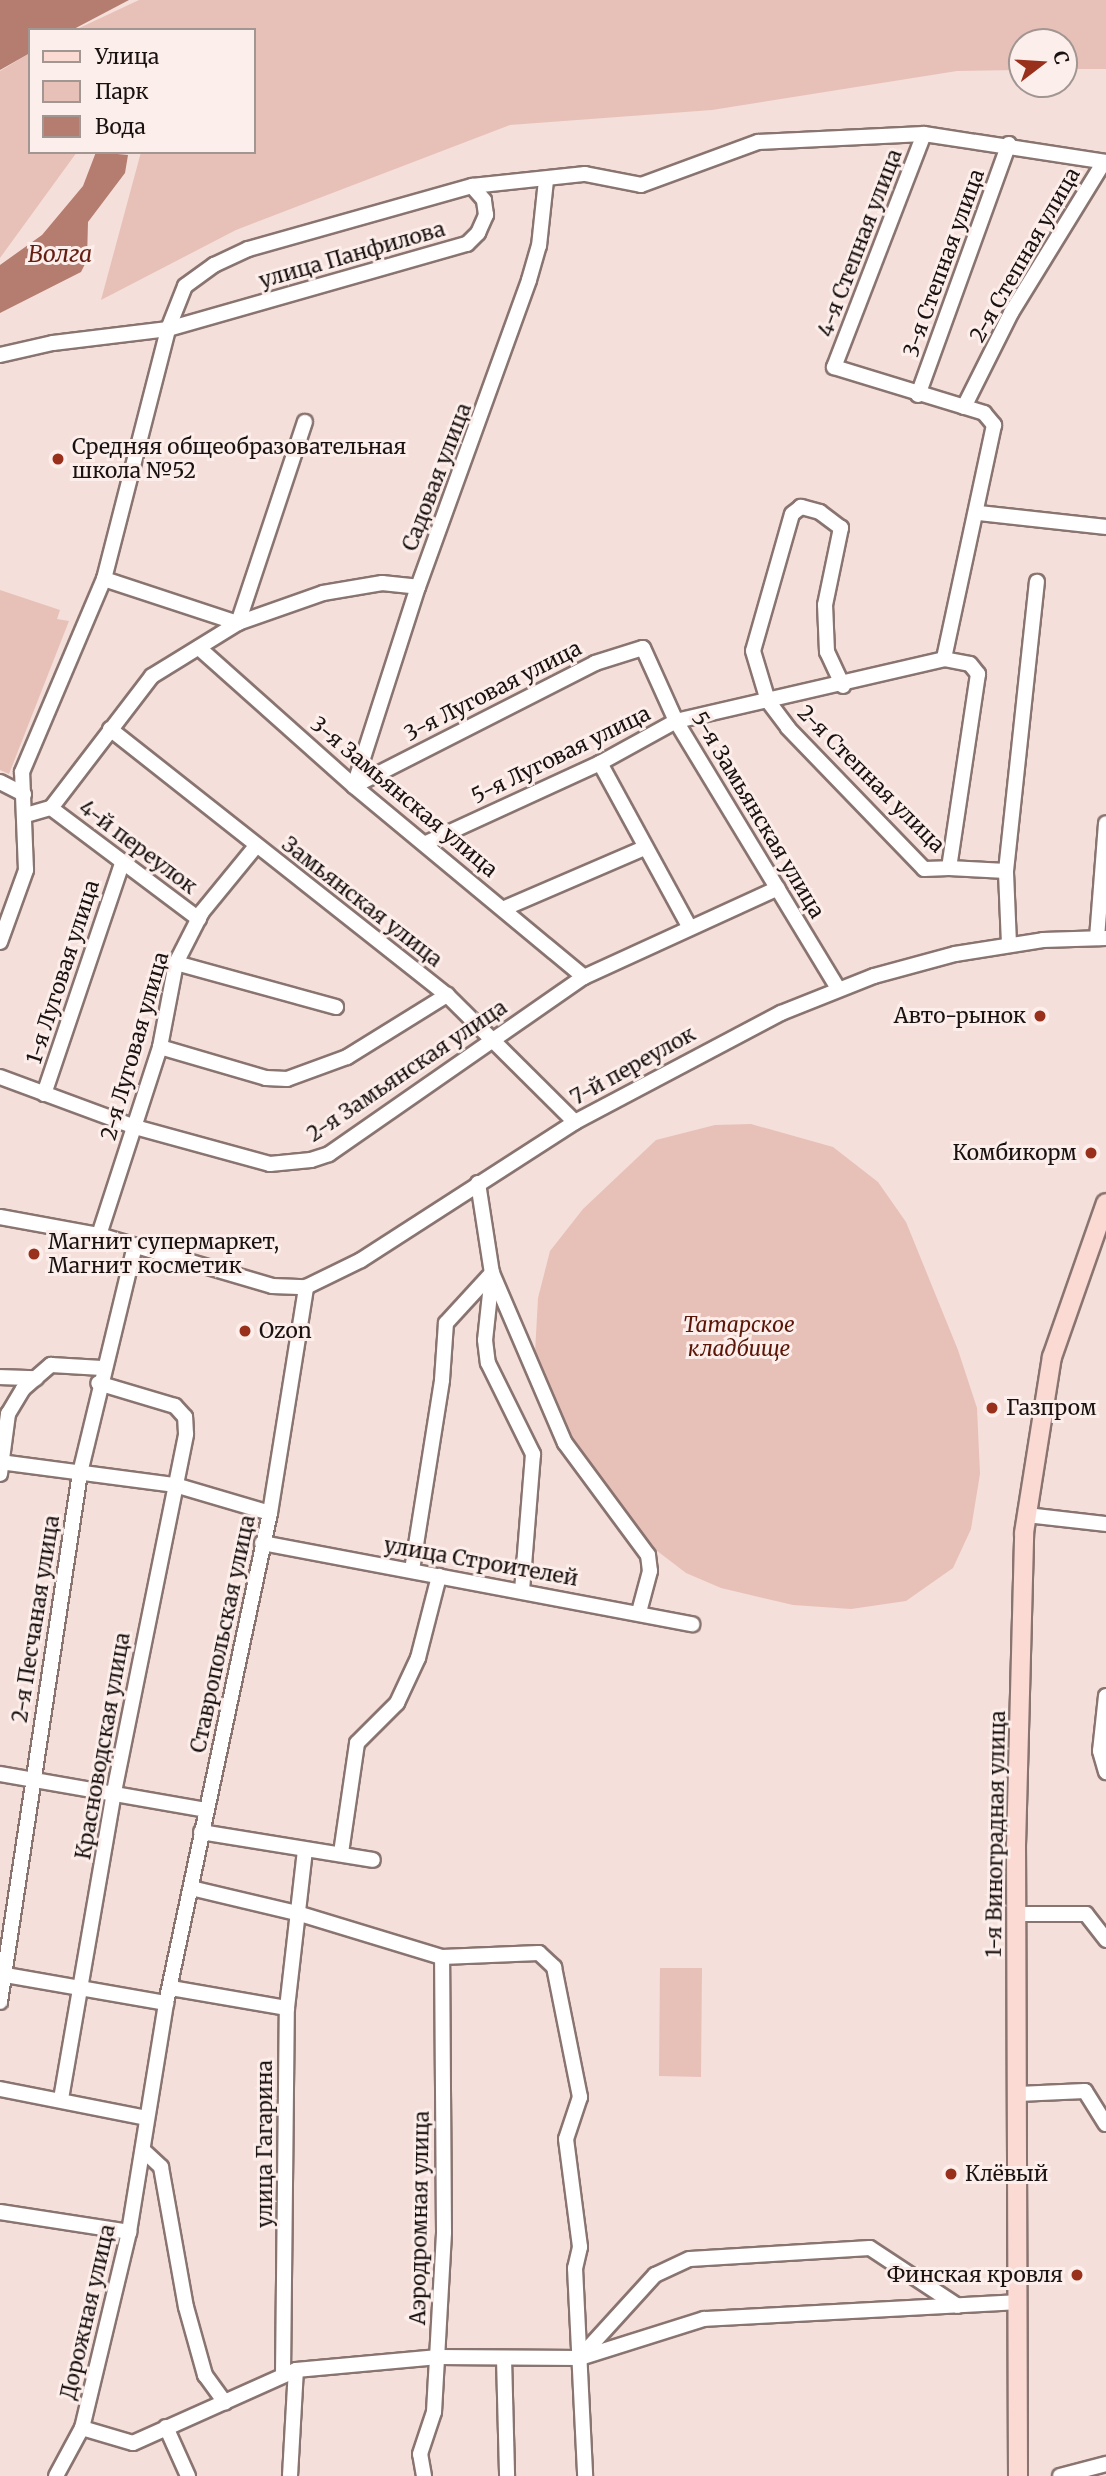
<!DOCTYPE html>
<html>
<head>
<meta charset="utf-8">
<style>
  body { margin:0 }
  #map { position:relative; width:1106px; height:2476px; overflow:hidden; background:#f5dfda; font-family:Merriweather,serif }
  div>[style] { position:absolute }
  [style*='--x'] { left:calc(var(--x)*1px); top:calc(var(--y)*1px); width:calc(var(--w)*1px); rotate:calc(var(--a)*1deg) }
  .green>* { inset:0; background:#e7c1b8 }
  .water>* { inset:0; background:#b57c70 }
  .roads { filter:drop-shadow(2px 0 #897470) drop-shadow(-2px 0 #897470) drop-shadow(0 2px #897470) drop-shadow(0 -2px #897470) }
  .minor>* { height:14px; margin:-7px; padding:0 7px; transform-origin:7px; border-radius:7px; background:#fff }
  .major>* { height:18px; margin:-9px; padding:0 9px; transform-origin:9px; border-radius:9px; background:#fadad3 }
  .dots>* { width:19px; height:19px; translate:-50% -50%; box-sizing:border-box; border:4px solid #fceeeb; border-radius:50% }
  span { translate:-50% -50%; white-space:nowrap; text-align:center; line-height:1.15; -webkit-text-stroke:6px #fceeeb; paint-order:stroke }
  .street-label { font-size:21px; color:#1a1210 }
  .poi-label { font-size:21px; color:#1a1210 }
  .left { translate:0 -50%; text-align:left }
  .right { translate:-100% -50%; text-align:right }
  .park-label { font-size:21px; color:#5a1507; font-style:italic }
  .water-label { font-size:23px; color:#651f12; font-style:italic }
  .legend { position:absolute; left:28px; top:28px; width:228px; height:126px; box-sizing:border-box; background:#fceeeb; border:2px solid #a29693; margin:0; padding:9px 12px; list-style:none; font-size:21px; color:#1a1210 }
  .legend li { display:flex; align-items:center; gap:14px; height:35px }
  .legend b { width:35px; border:2px solid #a29693 }
  .north { position:absolute; left:1008px; top:28px; width:70px; height:70px; box-sizing:border-box; background:#fceeeb; border:2px solid #a29693; border-radius:50%; rotate:73deg; font-size:19px; font-weight:700; line-height:28px; text-align:center; color:#1a1210 }
  .north::after { content:''; display:block; margin:auto; width:24px; height:32px; background:#99301c; clip-path:polygon(50% 0,100% 100%,50% 72%,0 100%) }
</style>
</head>
<body>
<div id="map">
  <div class="green">
    <div style="clip-path:polygon(139px 0,1106px 0,1106px 69px,1064px 69px,1064px 42px,1022px 42px,1022px 70px,957px 71px,712px 110px,510px 125px,236px 230px,101px 300px,141px 152px,254px 152px,254px 30px,75px 30px)"></div>
    <div style="clip-path:polygon(30px 53px,30px 152px,77px 152px,0 258px,0 71px)"></div>
    <div style="clip-path:polygon(0 590px,60px 610px,57px 619px,69px 621px,9px 774px,0 770px)"></div>
    <div style="clip-path:polygon(751px 1124px,833px 1147px,878px 1182px,906px 1222px,958px 1350px,977px 1408px,980px 1474px,971px 1529px,953px 1568px,906px 1601px,851px 1609px,793px 1605px,721px 1588px,686px 1573px,652px 1547px,611px 1499px,572px 1445px,548px 1396px,535px 1353px,538px 1298px,550px 1251px,583px 1209px,656px 1140px,715px 1125px)"></div>
    <div style="clip-path:polygon(660px 1968px,702px 1968px,701px 2077px,659px 2076px)"></div>
  </div>
  <div class="water">
    <div style="clip-path:polygon(0 0,129px 0,72px 30px,30px 30px,30px 53px,0 70px)"></div>
    <div style="clip-path:polygon(96px 152px,128px 155px,125px 173px,88px 222px,87px 260px,81px 272px,0 313px,0 265px,42px 235px,83px 186px)"></div>
  </div>
  <div class="roads">
    <div class="minor">
      <div style="--x:924;--y:134;--w:250;--a:111.1"></div>
      <div style="--x:834;--y:367;--w:157;--a:17"></div>
      <div style="--x:984;--y:413;--w:16;--a:50"></div>
      <div style="--x:994;--y:425;--w:239;--a:102.1"></div>
      <div style="--x:944;--y:659;--w:26;--a:11"></div>
      <div style="--x:970;--y:664;--w:13;--a:51"></div>
      <div style="--x:978;--y:674;--w:196;--a:98.5"></div>
      <div style="--x:949;--y:868;--w:57;--a:3"></div>
      <div style="--x:0;--y:355;--w:54;--a:-12.8"></div>
      <div style="--x:53;--y:343;--w:116;--a:-6.9"></div>
      <div style="--x:168;--y:329;--w:311;--a:-15.9"></div>
      <div style="--x:467;--y:244;--w:16;--a:-45"></div>
      <div style="--x:478;--y:233;--w:20;--a:-66"></div>
      <div style="--x:486;--y:215;--w:15;--a:-98"></div>
      <div style="--x:484;--y:200;--w:18;--a:-131"></div>
      <div style="--x:472;--y:186;--w:114;--a:-6.1"></div>
      <div style="--x:585;--y:174;--w:57;--a:11.1"></div>
      <div style="--x:641;--y:185;--w:125;--a:-20.2"></div>
      <div style="--x:758;--y:142;--w:166;--a:-2.8"></div>
      <div style="--x:924;--y:134;--w:184;--a:8.7"></div>
      <div style="--x:918;--y:395;--w:267;--a:-70.1"></div>
      <div style="--x:964;--y:407;--w:105;--a:-63.4"></div>
      <div style="--x:1011;--y:313;--w:177;--a:-58.4"></div>
      <div style="--x:979;--y:513;--w:128;--a:6.3"></div>
      <div style="--x:104;--y:579;--w:141;--a:18.2"></div>
      <div style="--x:238;--y:623;--w:90;--a:-19.4"></div>
      <div style="--x:323;--y:593;--w:60;--a:-9.6"></div>
      <div style="--x:382;--y:583;--w:36;--a:6"></div>
      <div style="--x:199;--y:648;--w:208;--a:41.7"></div>
      <div style="--x:354;--y:786;--w:299;--a:39.7"></div>
      <div style="--x:843;--y:686;--w:38;--a:-115"></div>
      <div style="--x:827;--y:652;--w:47;--a:-92.4"></div>
      <div style="--x:825;--y:605;--w:79;--a:-78.3"></div>
      <div style="--x:841;--y:528;--w:26;--a:-143"></div>
      <div style="--x:820;--y:512;--w:20;--a:-165"></div>
      <div style="--x:801;--y:507;--w:11;--a:142"></div>
      <div style="--x:792;--y:514;--w:142;--a:105.9"></div>
      <div style="--x:753;--y:651;--w:52;--a:73.3"></div>
      <div style="--x:768;--y:701;--w:34;--a:53"></div>
      <div style="--x:788;--y:728;--w:196;--a:46"></div>
      <div style="--x:924;--y:869;--w:25;--a:-2"></div>
      <div style="--x:110;--y:729;--w:429;--a:38.3"></div>
      <div style="--x:447;--y:995;--w:180;--a:44.8"></div>
      <div style="--x:600;--y:763;--w:186;--a:61.4"></div>
      <div style="--x:0;--y:782;--w:27;--a:27"></div>
      <div style="--x:354;--y:786;--w:271;--a:-27"></div>
      <div style="--x:595;--y:663;--w:50;--a:-17.4"></div>
      <div style="--x:643;--y:648;--w:80;--a:65.7"></div>
      <div style="--x:676;--y:721;--w:313;--a:58.8"></div>
      <div style="--x:354;--y:786;--w:209;--a:-72.2"></div>
      <div style="--x:418;--y:587;--w:326;--a:-70.1"></div>
      <div style="--x:529;--y:280;--w:35;--a:-74"></div>
      <div style="--x:539;--y:246;--w:65;--a:-83.9"></div>
      <div style="--x:51;--y:808;--w:185;--a:36.9"></div>
      <div style="--x:26;--y:815;--w:26;--a:-16"></div>
      <div style="--x:51;--y:808;--w:166;--a:-52.6"></div>
      <div style="--x:152;--y:676;--w:101;--a:-31.6"></div>
      <div style="--x:238;--y:623;--w:212;--a:-71.6"></div>
      <div style="--x:426;--y:843;--w:192;--a:-24.7"></div>
      <div style="--x:600;--y:763;--w:87;--a:-28.9"></div>
      <div style="--x:676;--y:721;--w:275;--a:-13"></div>
      <div style="--x:505;--y:908;--w:151;--a:-23.3"></div>
      <div style="--x:1097;--y:938;--w:115;--a:-85.5"></div>
      <div style="--x:0;--y:942;--w:77;--a:-70.1"></div>
      <div style="--x:26;--y:870;--w:98;--a:-92.3"></div>
      <div style="--x:22;--y:772;--w:210;--a:-67"></div>
      <div style="--x:104;--y:579;--w:258;--a:-75.6"></div>
      <div style="--x:168;--y:329;--w:46;--a:-68.4"></div>
      <div style="--x:185;--y:286;--w:36;--a:-36"></div>
      <div style="--x:214;--y:265;--w:38;--a:-25"></div>
      <div style="--x:248;--y:249;--w:233;--a:-15.7"></div>
      <div style="--x:1009;--y:944;--w:73;--a:-92.4"></div>
      <div style="--x:1006;--y:871;--w:291;--a:-83.9"></div>
      <div style="--x:176;--y:963;--w:166;--a:15.4"></div>
      <div style="--x:160;--y:1047;--w:110;--a:16.3"></div>
      <div style="--x:266;--y:1078;--w:21;--a:3"></div>
      <div style="--x:287;--y:1079;--w:64;--a:-20.1"></div>
      <div style="--x:347;--y:1057;--w:118;--a:-31.8"></div>
      <div style="--x:0;--y:1077;--w:144;--a:20.3"></div>
      <div style="--x:135;--y:1127;--w:140;--a:15.3"></div>
      <div style="--x:270;--y:1164;--w:41;--a:-5.6"></div>
      <div style="--x:311;--y:1160;--w:19;--a:-18"></div>
      <div style="--x:329;--y:1154;--w:310;--a:-34.8"></div>
      <div style="--x:584;--y:977;--w:213;--a:-24.6"></div>
      <div style="--x:44;--y:1094;--w:244;--a:-71.3"></div>
      <div style="--x:478;--y:1183;--w:91;--a:81.2"></div>
      <div style="--x:492;--y:1273;--w:185;--a:66.8"></div>
      <div style="--x:565;--y:1443;--w:139;--a:53.5"></div>
      <div style="--x:648;--y:1555;--w:16;--a:83"></div>
      <div style="--x:650;--y:1571;--w:42;--a:105"></div>
      <div style="--x:0;--y:1217;--w:101;--a:10.3"></div>
      <div style="--x:99;--y:1235;--w:180;--a:16.4"></div>
      <div style="--x:272;--y:1286;--w:34;--a:2"></div>
      <div style="--x:306;--y:1287;--w:61;--a:-26.1"></div>
      <div style="--x:361;--y:1260;--w:255;--a:-32.8"></div>
      <div style="--x:575;--y:1122;--w:233;--a:-27.9"></div>
      <div style="--x:781;--y:1013;--w:100;--a:-21.7"></div>
      <div style="--x:874;--y:976;--w:84;--a:-15.2"></div>
      <div style="--x:955;--y:954;--w:89;--a:-9"></div>
      <div style="--x:1043;--y:940;--w:63;--a:-1.8"></div>
      <div style="--x:99;--y:1235;--w:198;--a:-72"></div>
      <div style="--x:160;--y:1047;--w:86;--a:-79.2"></div>
      <div style="--x:176;--y:963;--w:57;--a:-63"></div>
      <div style="--x:202;--y:912;--w:85;--a:-50.7"></div>
      <div style="--x:492;--y:1275;--w:65;--a:96.1"></div>
      <div style="--x:485;--y:1340;--w:23;--a:83"></div>
      <div style="--x:488;--y:1363;--w:102;--a:63.7"></div>
      <div style="--x:533;--y:1454;--w:137;--a:94.6"></div>
      <div style="--x:0;--y:1377;--w:36;--a:2"></div>
      <div style="--x:0;--y:1462;--w:177;--a:7.5"></div>
      <div style="--x:175;--y:1485;--w:99;--a:16.4"></div>
      <div style="--x:0;--y:1474;--w:61;--a:-82.4"></div>
      <div style="--x:8;--y:1414;--w:29;--a:-59"></div>
      <div style="--x:23;--y:1389;--w:37;--a:-41"></div>
      <div style="--x:51;--y:1365;--w:51;--a:3.4"></div>
      <div style="--x:1027;--y:1515;--w:80;--a:6.5"></div>
      <div style="--x:262;--y:1543;--w:438;--a:10.7"></div>
      <div style="--x:412;--y:1570;--w:192;--a:-81"></div>
      <div style="--x:442;--y:1380;--w:57;--a:-86"></div>
      <div style="--x:446;--y:1323;--w:68;--a:-47.4"></div>
      <div style="--x:1106;--y:1696;--w:55;--a:96.2"></div>
      <div style="--x:1100;--y:1751;--w:22;--a:74"></div>
      <div style="--x:0;--y:1774;--w:209;--a:9.9"></div>
      <div style="--x:201;--y:1832;--w:174;--a:9.2"></div>
      <div style="--x:341;--y:1853;--w:111;--a:-81.7"></div>
      <div style="--x:357;--y:1743;--w:57;--a:-45"></div>
      <div style="--x:397;--y:1703;--w:50;--a:-65"></div>
      <div style="--x:418;--y:1658;--w:85;--a:-75.6"></div>
      <div style="--x:191;--y:1888;--w:109;--a:13.3"></div>
      <div style="--x:297;--y:1913;--w:152;--a:16.9"></div>
      <div style="--x:442;--y:1957;--w:97;--a:-2.4"></div>
      <div style="--x:539;--y:1953;--w:21;--a:43"></div>
      <div style="--x:554;--y:1967;--w:133;--a:78.7"></div>
      <div style="--x:580;--y:2097;--w:44;--a:108.4"></div>
      <div style="--x:566;--y:2139;--w:109;--a:82.6"></div>
      <div style="--x:580;--y:2247;--w:22;--a:103"></div>
      <div style="--x:575;--y:2268;--w:208;--a:87.2"></div>
      <div style="--x:1017;--y:1914;--w:69;--a:0"></div>
      <div style="--x:1086;--y:1914;--w:33;--a:52"></div>
      <div style="--x:0;--y:1974;--w:169;--a:9.9"></div>
      <div style="--x:171;--y:1988;--w:118;--a:9.8"></div>
      <div style="--x:0;--y:2002;--w:535;--a:-81.4"></div>
      <div style="--x:80;--y:1473;--w:234;--a:-76.4"></div>
      <div style="--x:0;--y:2089;--w:149;--a:11.2"></div>
      <div style="--x:1018;--y:2094;--w:67;--a:-2.6"></div>
      <div style="--x:1085;--y:2091;--w:39;--a:58"></div>
      <div style="--x:61;--y:2099;--w:312;--a:-80.2"></div>
      <div style="--x:114;--y:1792;--w:365;--a:-78.6"></div>
      <div style="--x:186;--y:1434;--w:17;--a:-93"></div>
      <div style="--x:185;--y:1417;--w:15;--a:-132"></div>
      <div style="--x:175;--y:1406;--w:80;--a:-163.4"></div>
      <div style="--x:143;--y:2150;--w:25;--a:43"></div>
      <div style="--x:161;--y:2167;--w:142;--a:79.9"></div>
      <div style="--x:186;--y:2307;--w:71;--a:74.4"></div>
      <div style="--x:205;--y:2375;--w:34;--a:54"></div>
      <div style="--x:0;--y:2212;--w:131;--a:8.8"></div>
      <div style="--x:583;--y:2354;--w:107;--a:-47.7"></div>
      <div style="--x:655;--y:2275;--w:38;--a:-25"></div>
      <div style="--x:690;--y:2259;--w:180;--a:-3.5"></div>
      <div style="--x:870;--y:2248;--w:105;--a:33.4"></div>
      <div style="--x:504;--y:2358;--w:118;--a:88.5"></div>
      <div style="--x:283;--y:2375;--w:367;--a:-89.4"></div>
      <div style="--x:287;--y:2008;--w:159;--a:-83.5"></div>
      <div style="--x:166;--y:2427;--w:54;--a:65.8"></div>
      <div style="--x:82;--y:2428;--w:53;--a:16.4"></div>
      <div style="--x:133;--y:2443;--w:179;--a:-24.1"></div>
      <div style="--x:296;--y:2370;--w:143;--a:-5.2"></div>
      <div style="--x:438;--y:2357;--w:142;--a:0.4"></div>
      <div style="--x:580;--y:2358;--w:130;--a:-17.5"></div>
      <div style="--x:704;--y:2319;--w:314;--a:-3.1"></div>
      <div style="--x:56;--y:2476;--w:55;--a:-61.6"></div>
      <div style="--x:82;--y:2428;--w:202;--a:-76.5"></div>
      <div style="--x:129;--y:2232;--w:232;--a:-80.8"></div>
      <div style="--x:166;--y:2003;--w:501;--a:-78.02"></div>
      <div style="--x:270;--y:1513;--w:229;--a:-80.9"></div>
      <div style="--x:290;--y:2476;--w:106;--a:-86.8"></div>
      <div style="--x:424;--y:2476;--w:22;--a:-100"></div>
      <div style="--x:420;--y:2454;--w:44;--a:-71.6"></div>
      <div style="--x:434;--y:2412;--w:180;--a:-86.8"></div>
      <div style="--x:444;--y:2232;--w:275;--a:-90.4"></div>
      <div style="--x:1060;--y:2476;--w:48;--a:-14.6"></div>
    </div>
    <div class="major">
      <div style="--x:1018;--y:2476;--w:630;--a:-90.18"></div>
      <div style="--x:1016;--y:1846;--w:313;--a:-88.5"></div>
      <div style="--x:1024;--y:1533;--w:178;--a:-81"></div>
      <div style="--x:1052;--y:1357;--w:163;--a:-70.7"></div>
    </div>
  </div>
  <div class="dots">
    <div style="left:58px;top:459px;background:#99301c"></div>
    <div style="left:1040px;top:1016px;background:#99301c"></div>
    <div style="left:1091px;top:1153px;background:#99301c"></div>
    <div style="left:34px;top:1254px;background:#99301c"></div>
    <div style="left:245px;top:1331px;background:#99301c"></div>
    <div style="left:992px;top:1408px;background:#99301c"></div>
    <div style="left:951px;top:2174px;background:#99301c"></div>
    <div style="left:1077px;top:2275px;background:#99301c"></div>
  </div>
  <div class="street-label">
    <span style="left:860px;top:243px;rotate:-69deg">4-я Степная улица</span>
    <span style="left:352px;top:255px;rotate:-16deg">улица Панфилова</span>
    <span style="left:1025px;top:255px;rotate:-60deg">2-я Степная улица</span>
    <span style="left:944px;top:263px;rotate:-70deg">3-я Степная улица</span>
    <span style="left:437px;top:477px;rotate:-69deg">Садовая улица</span>
    <span style="left:493px;top:691px;rotate:-27deg">3-я Луговая улица</span>
    <span style="left:561px;top:755px;rotate:-26deg">5-я Луговая улица</span>
    <span style="left:871px;top:779px;rotate:45deg">2-я Степная улица</span>
    <span style="left:404px;top:797px;rotate:40deg">3-я Замьянская улица</span>
    <span style="left:758px;top:815px;rotate:59deg">5-я Замьянская улица</span>
    <span style="left:138px;top:847px;rotate:37deg">4-й переулок</span>
    <span style="left:362px;top:902px;rotate:38deg">Замьянская улица</span>
    <span style="left:63px;top:972px;rotate:-72deg">1-я Луговая улица</span>
    <span style="left:135px;top:1046px;rotate:-74deg">2-я Луговая улица</span>
    <span style="left:633px;top:1066px;rotate:-29deg">7-й переулок</span>
    <span style="left:407px;top:1071px;rotate:-34deg">2-я Замьянская улица</span>
    <span style="left:481px;top:1562px;rotate:10deg">улица Строителей</span>
    <span style="left:36px;top:1619px;rotate:-81deg">2-я Песчаная улица</span>
    <span style="left:223px;top:1634px;rotate:-78deg">Ставропольская улица</span>
    <span style="left:103px;top:1746px;rotate:-80deg">Красноводская улица</span>
    <span style="left:996px;top:1834px;rotate:-89deg">1-я Виноградная улица</span>
    <span style="left:265px;top:2144px;rotate:-90deg">улица Гагарина</span>
    <span style="left:420px;top:2218px;rotate:-89deg">Аэродромная улица</span>
    <span style="left:88px;top:2312px;rotate:-77deg">Дорожная улица</span>
  </div>
  <div class="poi-label">
    <span class="left" style="left:72px;top:459px">Средняя общеобразовательная<br>школа №52</span>
    <span class="right" style="left:1026px;top:1016px">Авто-рынок</span>
    <span class="right" style="left:1077px;top:1153px">Комбикорм</span>
    <span class="left" style="left:48px;top:1254px">Магнит супермаркет,<br>Магнит косметик</span>
    <span class="left" style="left:259px;top:1331px">Ozon</span>
    <span class="left" style="left:1006px;top:1408px">Газпром</span>
    <span class="left" style="left:965px;top:2174px">Клёвый</span>
    <span class="right" style="left:1063px;top:2275px">Финская кровля</span>
  </div>
  <div class="park-label">
    <span style="left:739px;top:1337px">Татарское<br>кладбище</span>
  </div>
  <div class="water-label">
    <span style="left:60px;top:254px">Волга</span>
  </div>
  <ul class="legend">
  <li><b style="height:9px;background:#fadad3"></b>Улица</li>
  <li><b style="height:19px;background:#e7c1b8"></b>Парк</li>
  <li><b style="height:19px;background:#b57c70"></b>Вода</li>
  </ul>
  <div class="north">С</div>
</div>
</body>
</html>
